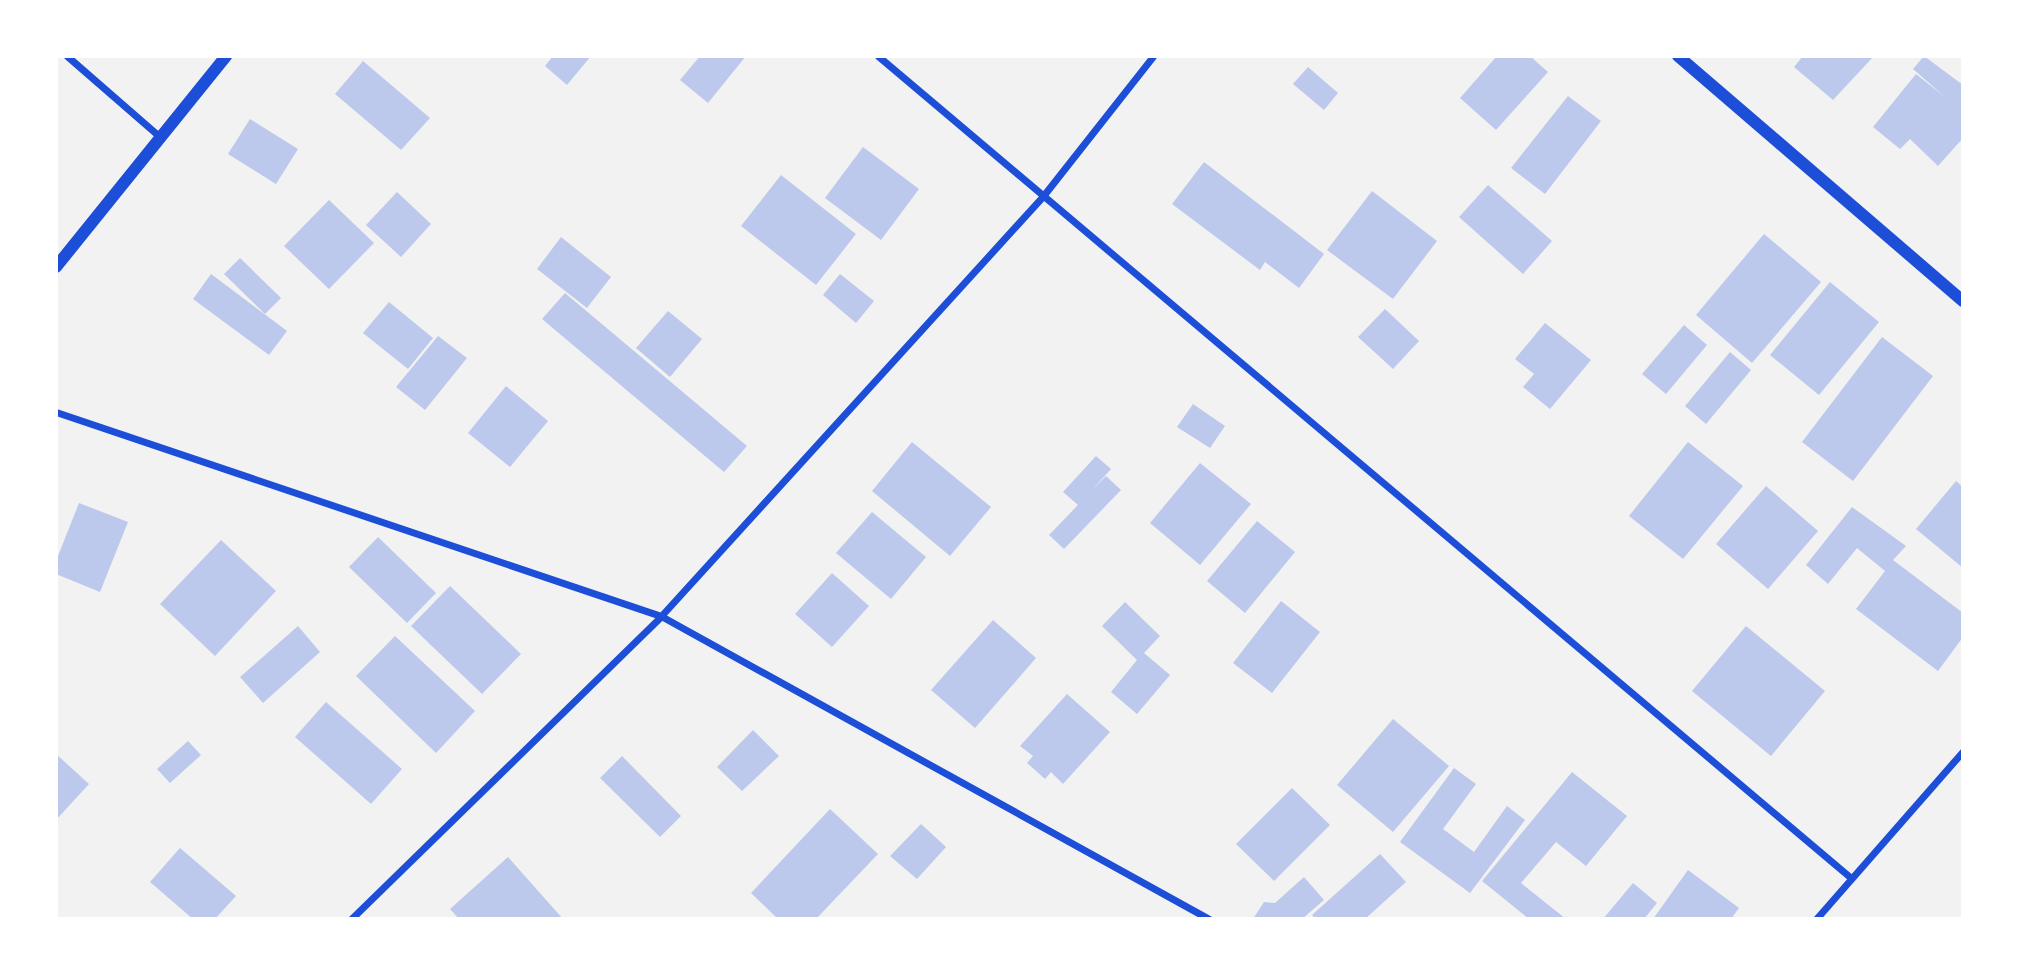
<!DOCTYPE html>
<html>
<head>
<meta charset="utf-8">
<style>
  body { margin:0 }
  #map { position:relative; width:2019px; height:975px; overflow:hidden; background:#f2f2f2; font-family:"PT Sans Narrow",sans-serif }
  div>[style] { position:absolute }
  [style*='--x'] { left:calc(var(--x)*1px); top:calc(var(--y)*1px); width:calc(var(--w)*1px); rotate:calc(var(--a)*1deg) }
  .building>* { inset:0; background:#bdc9ec }
  .minor>* { height:7px; margin:-3.5px; padding:0 3.5px; transform-origin:3.5px; border-radius:3.5px; background:#1d4ed8 }
  .tertiary>* { height:12px; margin:-6px; padding:0 6px; transform-origin:6px; border-radius:6px; background:#1d4ed8 }
  span { translate:-50% -50%; white-space:nowrap; text-align:center; line-height:1.15; -webkit-text-stroke:7px #fff; paint-order:stroke }
  .frame { position:absolute; inset:0; border:58px solid #fff; pointer-events:none }
</style>
</head>
<body>
<div id="map">
  <div class="building">
    <div style="clip-path:polygon(553px 56px,591px 56px,567px 85px,545px 66px)"></div>
    <div style="clip-path:polygon(700px 56px,746px 56px,708px 103px,680px 80px)"></div>
    <div style="clip-path:polygon(1497px 56px,1530px 56px,1548px 72px,1496px 130px,1460px 98px)"></div>
    <div style="clip-path:polygon(1803px 56px,1874px 56px,1833px 100px,1794px 67px)"></div>
    <div style="clip-path:polygon(1924px 56px,1963px 85px,1963px 138px,1938px 166px,1910px 139px,1900px 149px,1873px 127px,1916px 74px,1945px 97px,1913px 69px)"></div>
    <div style="clip-path:polygon(363px 61px,430px 118px,401px 150px,335px 94px)"></div>
    <div style="clip-path:polygon(1308px 67px,1338px 93px,1324px 110px,1293px 84px)"></div>
    <div style="clip-path:polygon(1568px 96px,1601px 121px,1545px 194px,1511px 168px)"></div>
    <div style="clip-path:polygon(250px 119px,298px 149px,276px 184px,228px 154px)"></div>
    <div style="clip-path:polygon(863px 147px,919px 189px,881px 240px,825px 198px)"></div>
    <div style="clip-path:polygon(1204px 162px,1324px 254px,1299px 288px,1265px 262px,1260px 270px,1172px 204px)"></div>
    <div style="clip-path:polygon(781px 175px,856px 234px,816px 285px,741px 226px)"></div>
    <div style="clip-path:polygon(1488px 185px,1552px 241px,1523px 274px,1459px 217px)"></div>
    <div style="clip-path:polygon(1372px 191px,1437px 241px,1393px 299px,1327px 250px)"></div>
    <div style="clip-path:polygon(397px 192px,431px 224px,401px 257px,366px 225px)"></div>
    <div style="clip-path:polygon(329px 200px,374px 243px,329px 289px,284px 246px)"></div>
    <div style="clip-path:polygon(1764px 234px,1821px 282px,1752px 363px,1696px 315px)"></div>
    <div style="clip-path:polygon(561px 237px,611px 277px,587px 308px,537px 269px)"></div>
    <div style="clip-path:polygon(240px 258px,281px 298px,265px 314px,224px 274px)"></div>
    <div style="clip-path:polygon(211px 274px,287px 331px,269px 355px,193px 299px)"></div>
    <div style="clip-path:polygon(840px 274px,874px 301px,856px 323px,823px 295px)"></div>
    <div style="clip-path:polygon(1830px 282px,1879px 322px,1819px 395px,1770px 355px)"></div>
    <div style="clip-path:polygon(565px 293px,747px 446px,724px 472px,542px 319px)"></div>
    <div style="clip-path:polygon(389px 302px,433px 338px,408px 369px,363px 333px)"></div>
    <div style="clip-path:polygon(1385px 309px,1419px 341px,1393px 369px,1358px 337px)"></div>
    <div style="clip-path:polygon(668px 311px,702px 339px,670px 377px,636px 348px)"></div>
    <div style="clip-path:polygon(1545px 323px,1591px 360px,1550px 409px,1523px 387px,1534px 374px,1515px 359px)"></div>
    <div style="clip-path:polygon(1684px 325px,1707px 345px,1666px 394px,1642px 374px)"></div>
    <div style="clip-path:polygon(438px 336px,467px 358px,425px 410px,396px 387px)"></div>
    <div style="clip-path:polygon(1882px 337px,1933px 376px,1853px 481px,1802px 442px)"></div>
    <div style="clip-path:polygon(1730px 352px,1751px 370px,1706px 424px,1685px 406px)"></div>
    <div style="clip-path:polygon(506px 386px,548px 421px,510px 467px,468px 433px)"></div>
    <div style="clip-path:polygon(1193px 404px,1225px 426px,1210px 448px,1177px 427px)"></div>
    <div style="clip-path:polygon(912px 442px,991px 507px,950px 556px,872px 491px)"></div>
    <div style="clip-path:polygon(1688px 442px,1743px 486px,1683px 559px,1629px 516px)"></div>
    <div style="clip-path:polygon(1096px 456px,1111px 469px,1092px 490px,1106px 476px,1121px 490px,1064px 549px,1049px 535px,1078px 505px,1063px 492px)"></div>
    <div style="clip-path:polygon(1200px 463px,1251px 504px,1200px 565px,1150px 523px)"></div>
    <div style="clip-path:polygon(1956px 481px,1963px 487px,1963px 568px,1916px 529px)"></div>
    <div style="clip-path:polygon(1766px 486px,1818px 531px,1768px 589px,1716px 544px)"></div>
    <div style="clip-path:polygon(79px 503px,128px 522px,100px 592px,56px 574px,56px 561px)"></div>
    <div style="clip-path:polygon(1852px 507px,1906px 546px,1893px 560px,1963px 613px,1963px 637px,1938px 671px,1856px 609px,1885px 571px,1857px 548px,1828px 584px,1806px 565px)"></div>
    <div style="clip-path:polygon(872px 512px,926px 557px,891px 599px,836px 553px)"></div>
    <div style="clip-path:polygon(1257px 521px,1295px 552px,1245px 613px,1207px 581px)"></div>
    <div style="clip-path:polygon(378px 537px,436px 593px,407px 623px,349px 567px)"></div>
    <div style="clip-path:polygon(221px 540px,276px 591px,215px 656px,160px 604px)"></div>
    <div style="clip-path:polygon(832px 573px,869px 606px,832px 647px,795px 614px)"></div>
    <div style="clip-path:polygon(450px 586px,521px 654px,482px 694px,411px 626px)"></div>
    <div style="clip-path:polygon(1281px 601px,1320px 632px,1272px 693px,1233px 663px)"></div>
    <div style="clip-path:polygon(1125px 602px,1160px 636px,1144px 653px,1170px 675px,1137px 714px,1111px 692px,1137px 660px,1102px 626px)"></div>
    <div style="clip-path:polygon(993px 620px,1036px 658px,975px 728px,931px 690px)"></div>
    <div style="clip-path:polygon(298px 626px,320px 652px,263px 703px,240px 677px)"></div>
    <div style="clip-path:polygon(1746px 626px,1825px 691px,1771px 756px,1692px 691px)"></div>
    <div style="clip-path:polygon(395px 636px,475px 711px,436px 753px,356px 676px)"></div>
    <div style="clip-path:polygon(1067px 694px,1110px 732px,1063px 784px,1051px 772px,1045px 779px,1027px 763px,1033px 756px,1020px 746px)"></div>
    <div style="clip-path:polygon(326px 702px,402px 769px,371px 804px,295px 737px)"></div>
    <div style="clip-path:polygon(1393px 719px,1449px 766px,1393px 832px,1337px 785px)"></div>
    <div style="clip-path:polygon(753px 730px,779px 756px,742px 791px,717px 767px)"></div>
    <div style="clip-path:polygon(188px 741px,201px 755px,170px 783px,157px 769px)"></div>
    <div style="clip-path:polygon(56px 754px,89px 784px,56px 820px)"></div>
    <div style="clip-path:polygon(622px 756px,681px 816px,660px 837px,600px 778px)"></div>
    <div style="clip-path:polygon(1454px 768px,1476px 784px,1443px 829px,1474px 852px,1507px 806px,1525px 820px,1470px 893px,1400px 842px)"></div>
    <div style="clip-path:polygon(1572px 772px,1627px 816px,1586px 866px,1556px 842px,1521px 883px,1566px 919px,1529px 919px,1482px 881px)"></div>
    <div style="clip-path:polygon(1292px 788px,1330px 825px,1274px 881px,1236px 844px)"></div>
    <div style="clip-path:polygon(830px 809px,878px 854px,816px 919px,778px 919px,751px 893px)"></div>
    <div style="clip-path:polygon(921px 824px,946px 847px,917px 879px,890px 856px)"></div>
    <div style="clip-path:polygon(180px 848px,236px 896px,215px 919px,193px 919px,150px 882px)"></div>
    <div style="clip-path:polygon(1380px 854px,1406px 882px,1365px 919px,1316px 919px,1312px 915px)"></div>
    <div style="clip-path:polygon(508px 857px,563px 919px,459px 919px,450px 909px)"></div>
    <div style="clip-path:polygon(1688px 870px,1739px 908px,1731px 919px,1653px 919px)"></div>
    <div style="clip-path:polygon(1304px 877px,1324px 900px,1302px 919px,1253px 919px,1264px 902px,1275px 903px)"></div>
    <div style="clip-path:polygon(1633px 883px,1657px 903px,1644px 919px,1603px 919px)"></div>
  </div>
  <div class="minor">
    <div style="--x:67;--y:56;--w:122;--a:41"></div>
    <div style="--x:878;--y:56;--w:1274;--a:40.19"></div>
    <div style="--x:56;--y:412;--w:638;--a:18.63"></div>
    <div style="--x:661;--y:616;--w:626;--a:28.94"></div>
    <div style="--x:351;--y:919;--w:433;--a:-44.3"></div>
    <div style="--x:661;--y:616;--w:568;--a:-47.71"></div>
    <div style="--x:1043;--y:196;--w:178;--a:-51.8"></div>
    <div style="--x:1816;--y:919;--w:223;--a:-48.8"></div>
  </div>
  <div class="tertiary">
    <div style="--x:1678;--y:56;--w:376;--a:40.7"></div>
    <div style="--x:56;--y:267;--w:271;--a:-51.1"></div>
  </div>
  <div class="frame"></div>
</div>
</body>
</html>
